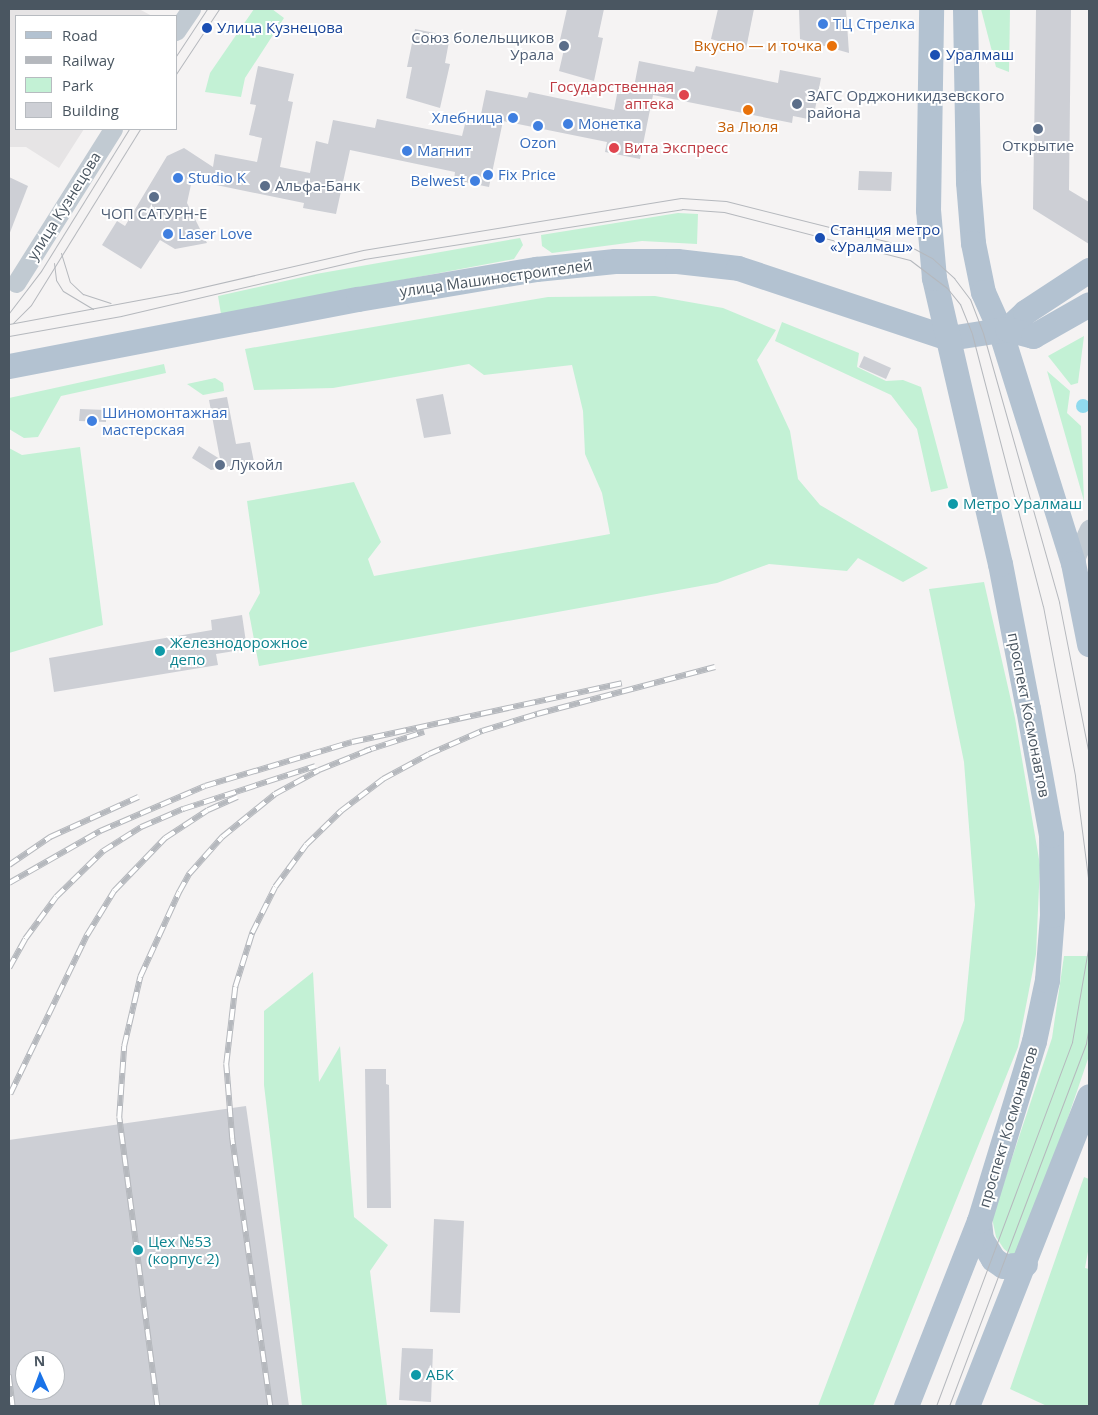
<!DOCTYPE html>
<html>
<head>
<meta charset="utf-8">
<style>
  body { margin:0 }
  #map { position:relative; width:1098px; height:1415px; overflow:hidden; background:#f5f3f3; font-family:"Open Sans",sans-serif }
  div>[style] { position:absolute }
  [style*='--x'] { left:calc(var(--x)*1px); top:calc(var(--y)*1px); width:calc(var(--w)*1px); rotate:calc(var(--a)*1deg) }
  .education>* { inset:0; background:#e6e4e5 }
  .green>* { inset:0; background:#c3f1d5 }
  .water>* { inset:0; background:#90daee }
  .round { border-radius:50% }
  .building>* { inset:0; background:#cdcfd5 }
  .minor>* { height:19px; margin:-9.5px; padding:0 9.5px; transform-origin:9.5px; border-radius:9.5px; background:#c1cad2 }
  .major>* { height:25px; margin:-12.5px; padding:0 12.5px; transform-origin:12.5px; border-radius:12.5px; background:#b3c2d1 }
  .tram>* { height:1px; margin:-0.5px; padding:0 0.5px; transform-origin:0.5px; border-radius:0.5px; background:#b5b8bd }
  .rail>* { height:5.5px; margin-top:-2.75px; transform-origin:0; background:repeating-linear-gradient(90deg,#fff 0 11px,#b5b8bd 0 22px); box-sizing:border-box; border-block:1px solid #b5b8bd }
  .dots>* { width:14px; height:14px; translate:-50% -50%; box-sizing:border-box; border:2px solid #fff; border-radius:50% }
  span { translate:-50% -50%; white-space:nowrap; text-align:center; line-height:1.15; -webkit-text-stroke:4px #fff; paint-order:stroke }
  .shop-label { font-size:15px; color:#366cbe }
  .left { translate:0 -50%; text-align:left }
  .right { translate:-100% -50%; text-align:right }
  .transit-label { font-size:15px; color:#164399 }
  .service-label { font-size:15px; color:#4e5e75 }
  .food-label { font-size:15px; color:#c56008 }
  .health-label { font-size:15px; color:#be3a42 }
  .street-label { font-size:15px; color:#4a5661 }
  .culture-label { font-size:15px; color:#0d838f }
  .frame { position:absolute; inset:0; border:10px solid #4a5661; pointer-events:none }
  .legend { position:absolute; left:15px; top:15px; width:162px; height:115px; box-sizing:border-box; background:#fff; border:1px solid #b7bbc0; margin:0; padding:6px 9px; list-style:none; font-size:15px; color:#4a5661 }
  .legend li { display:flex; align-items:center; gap:10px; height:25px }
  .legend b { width:25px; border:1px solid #b7bbc0 }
  .north { position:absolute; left:15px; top:1350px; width:50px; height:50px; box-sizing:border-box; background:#fff; border:1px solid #b7bbc0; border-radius:50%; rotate:358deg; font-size:14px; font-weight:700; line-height:20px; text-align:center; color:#4a5661 }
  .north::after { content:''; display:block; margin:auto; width:18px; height:22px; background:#1a73e8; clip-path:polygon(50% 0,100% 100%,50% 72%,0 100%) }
</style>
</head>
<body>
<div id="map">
  <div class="education">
    <div style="clip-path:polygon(9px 9px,139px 9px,152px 16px,16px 16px,16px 129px,84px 129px,59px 168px,26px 147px,9px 147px)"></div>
  </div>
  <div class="green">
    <div style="clip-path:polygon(254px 9px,272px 9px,284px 18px,245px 78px,241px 97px,205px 92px,210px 73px)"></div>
    <div style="clip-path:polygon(981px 9px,1010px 9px,1009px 72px,996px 67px)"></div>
    <div style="clip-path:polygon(678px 213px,698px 214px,697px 244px,642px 241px,552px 253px,542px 246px,541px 235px)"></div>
    <div style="clip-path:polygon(520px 238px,523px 245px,514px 259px,221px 314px,218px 296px,316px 274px)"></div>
    <div style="clip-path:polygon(655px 296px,723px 308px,776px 330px,757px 360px,790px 431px,798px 479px,820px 505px,928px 568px,903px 582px,858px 558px,847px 571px,769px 564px,717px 583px,259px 666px,249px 613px,260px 593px,247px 501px,354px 482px,381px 542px,368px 559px,374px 576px,610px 534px,602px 493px,585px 454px,583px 411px,572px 365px,484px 375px,469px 364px,333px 388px,254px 390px,245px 349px,548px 297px)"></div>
    <div style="clip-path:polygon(782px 322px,859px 353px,857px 367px,886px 381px,903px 380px,921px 387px,948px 488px,931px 492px,917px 429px,891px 395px,775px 341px)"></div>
    <div style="clip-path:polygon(1084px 336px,1078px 383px,1071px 385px,1048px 356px)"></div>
    <div style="clip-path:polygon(164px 364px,166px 373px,61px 396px,38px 437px,24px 438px,9px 429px,9px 398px)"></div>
    <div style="clip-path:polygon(1047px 371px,1070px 391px,1067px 413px,1081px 426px,1084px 501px)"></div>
    <div style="clip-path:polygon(215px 378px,223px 383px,224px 391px,203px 395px,187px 384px)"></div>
    <div style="clip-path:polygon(80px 447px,103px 625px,9px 653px,9px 448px,22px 455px)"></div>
    <div style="clip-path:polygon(984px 582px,1015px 718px,1040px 865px,1036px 954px,1018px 1047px,873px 1406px,818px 1406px,964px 1020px,975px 905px,964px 762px,929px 589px)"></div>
    <div style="clip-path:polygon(1064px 956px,1089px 956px,1089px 1056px,1022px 1252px,1014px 1257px,1004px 1249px,996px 1237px,992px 1218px,1052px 1038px)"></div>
    <div style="clip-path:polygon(313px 972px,319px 1082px,340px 1046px,354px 1217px,388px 1245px,370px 1271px,387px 1406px,302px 1406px,264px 1085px,264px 1011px)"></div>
    <div style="clip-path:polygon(1084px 1177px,1089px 1179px,1089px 1246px,1085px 1268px,1089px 1269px,1089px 1406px,1047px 1406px,1010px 1389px)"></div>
  </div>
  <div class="water">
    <div class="round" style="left:1076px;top:399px;width:14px;height:14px"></div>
  </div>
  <div class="building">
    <div style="clip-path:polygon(567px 9px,604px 9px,598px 37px,603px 38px,594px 81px,559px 71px,566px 41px,560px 40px)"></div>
    <div style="clip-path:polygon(718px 9px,754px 9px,746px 49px,711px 39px)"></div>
    <div style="clip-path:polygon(799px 9px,846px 9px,849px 53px,800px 39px)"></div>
    <div style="clip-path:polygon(1036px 9px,1071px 9px,1069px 190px,1089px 202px,1089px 244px,1033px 209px)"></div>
    <div style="clip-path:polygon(415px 29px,450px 36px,445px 63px,450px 64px,440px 108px,406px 98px,412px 67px,407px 67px)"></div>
    <div style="clip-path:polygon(639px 61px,694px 72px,696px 66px,778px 83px,780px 70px,821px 78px,813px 120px,793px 116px,792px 123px,653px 95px,640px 159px,605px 152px,607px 142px,503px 121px,489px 187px,454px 180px,455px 172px,350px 150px,336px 214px,303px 208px,304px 203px,192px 180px,187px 203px,207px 243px,175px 249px,160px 240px,141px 269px,102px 245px,117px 221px,125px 226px,167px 156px,184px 148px,213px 167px,215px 154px,257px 162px,262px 138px,249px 135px,256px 105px,250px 104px,258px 66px,294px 74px,288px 101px,293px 102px,280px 167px,310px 173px,316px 141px,328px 144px,333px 120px,375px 128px,377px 119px,462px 136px,467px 116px,480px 119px,486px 90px,527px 98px,529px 92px,614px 110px,619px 84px,634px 87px)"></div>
    <div style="clip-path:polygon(859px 171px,892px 172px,891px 191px,858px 190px)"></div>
    <div style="clip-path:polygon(9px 177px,28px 186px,9px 235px)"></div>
    <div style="clip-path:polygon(864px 356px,891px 368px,886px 379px,859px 367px)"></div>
    <div style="clip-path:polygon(443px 394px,451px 434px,424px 438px,416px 399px)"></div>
    <div style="clip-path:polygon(227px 397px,236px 444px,250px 442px,254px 462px,211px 470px,192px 458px,199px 446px,220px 459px,209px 400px)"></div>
    <div style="clip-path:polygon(80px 409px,106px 410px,106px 422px,79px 421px)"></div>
    <div style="clip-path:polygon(242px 615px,247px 649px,216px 654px,218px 665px,54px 692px,49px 658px,212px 630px,211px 620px)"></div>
    <div style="clip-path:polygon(365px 1069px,386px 1069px,386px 1084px,389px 1085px,391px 1208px,367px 1208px)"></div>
    <div style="clip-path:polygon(evenodd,246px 1106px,289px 1406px,9px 1406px,9px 1140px,246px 1106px,25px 1360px,55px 1360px,55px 1390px,25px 1390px,25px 1360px)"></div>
    <div style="clip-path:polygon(434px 1219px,464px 1221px,460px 1313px,430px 1312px)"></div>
    <div style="clip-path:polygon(402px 1348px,433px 1349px,431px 1402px,399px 1400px)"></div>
  </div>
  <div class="minor">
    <div style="--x:176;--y:31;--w:27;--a:-56"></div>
    <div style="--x:16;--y:283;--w:182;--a:-57.8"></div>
    <div style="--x:1073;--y:563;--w:38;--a:-65"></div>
  </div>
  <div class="major">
    <div style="--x:965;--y:9;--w:173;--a:89"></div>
    <div style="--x:968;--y:182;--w:61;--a:85.3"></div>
    <div style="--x:973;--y:243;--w:50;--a:78.5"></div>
    <div style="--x:983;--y:292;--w:42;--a:65.9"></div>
    <div style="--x:1000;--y:330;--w:244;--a:72.6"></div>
    <div style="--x:1073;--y:563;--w:83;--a:78.8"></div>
    <div style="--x:1007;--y:329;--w:25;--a:-43"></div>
    <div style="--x:1025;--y:312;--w:77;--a:-33.3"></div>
    <div style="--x:9;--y:366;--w:355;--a:-10.9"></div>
    <div style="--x:358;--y:299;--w:181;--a:-9.6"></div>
    <div style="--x:536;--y:269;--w:79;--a:-5.8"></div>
    <div style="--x:615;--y:261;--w:62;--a:0"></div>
    <div style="--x:677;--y:261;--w:61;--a:6.5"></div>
    <div style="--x:738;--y:268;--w:222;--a:18.4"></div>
    <div style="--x:949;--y:338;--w:59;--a:-8.8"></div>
    <div style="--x:1007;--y:329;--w:27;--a:15"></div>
    <div style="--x:1033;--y:336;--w:64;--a:-29.7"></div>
    <div style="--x:979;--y:1221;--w:18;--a:84"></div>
    <div style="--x:981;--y:1239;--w:23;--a:59"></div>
    <div style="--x:993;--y:1259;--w:12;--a:35"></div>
    <div style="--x:1003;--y:1266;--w:22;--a:-5"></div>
    <div style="--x:906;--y:1406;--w:199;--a:-68.5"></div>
    <div style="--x:979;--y:1221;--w:188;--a:-73"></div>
    <div style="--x:1034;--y:1041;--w:62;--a:-78"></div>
    <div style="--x:1047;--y:980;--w:65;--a:-85.6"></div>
    <div style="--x:1052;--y:915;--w:80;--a:-90.7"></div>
    <div style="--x:1051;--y:835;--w:128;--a:-100.3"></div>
    <div style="--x:1028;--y:709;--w:148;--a:-100.9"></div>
    <div style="--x:1000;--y:564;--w:294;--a:-103"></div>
    <div style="--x:934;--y:278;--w:68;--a:-95"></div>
    <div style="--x:928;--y:210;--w:201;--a:-89.1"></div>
    <div style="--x:967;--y:1406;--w:333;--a:-68.5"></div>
  </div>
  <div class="tram">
    <div style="--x:176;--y:56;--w:56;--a:-56.6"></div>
    <div style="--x:176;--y:74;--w:78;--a:-56.5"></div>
    <div style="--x:61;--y:253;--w:30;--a:73"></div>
    <div style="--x:70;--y:282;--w:18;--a:43"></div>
    <div style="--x:83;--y:294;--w:29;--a:18"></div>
    <div style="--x:54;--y:263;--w:17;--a:83"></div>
    <div style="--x:56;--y:280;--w:13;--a:58"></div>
    <div style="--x:63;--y:291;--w:35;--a:31"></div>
    <div style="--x:9;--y:313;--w:53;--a:-52.7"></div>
    <div style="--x:41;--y:271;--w:167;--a:-58.2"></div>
    <div style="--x:13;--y:323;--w:25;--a:-45"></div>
    <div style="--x:31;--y:305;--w:207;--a:-58.2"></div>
    <div style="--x:9;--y:324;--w:171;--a:-10.5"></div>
    <div style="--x:177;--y:293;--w:191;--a:-13"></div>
    <div style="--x:363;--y:250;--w:322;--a:-9.3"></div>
    <div style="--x:681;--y:198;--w:45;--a:3.8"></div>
    <div style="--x:726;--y:201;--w:193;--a:14.1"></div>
    <div style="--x:913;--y:248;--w:21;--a:28"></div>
    <div style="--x:932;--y:258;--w:30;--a:42"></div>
    <div style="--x:954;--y:278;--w:26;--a:53"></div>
    <div style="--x:970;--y:299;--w:36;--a:69"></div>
    <div style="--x:983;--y:333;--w:280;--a:74.2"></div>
    <div style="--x:1059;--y:602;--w:156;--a:78.9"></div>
    <div style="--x:9;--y:336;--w:114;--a:-10.1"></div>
    <div style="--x:121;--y:316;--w:250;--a:-13.2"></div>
    <div style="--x:364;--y:259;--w:322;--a:-8.9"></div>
    <div style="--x:682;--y:209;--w:42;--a:4.1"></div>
    <div style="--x:724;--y:212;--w:192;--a:14.5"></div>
    <div style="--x:910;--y:260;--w:46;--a:37.1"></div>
    <div style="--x:947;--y:288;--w:21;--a:51"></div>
    <div style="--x:960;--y:304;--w:32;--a:68"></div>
    <div style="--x:972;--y:334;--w:281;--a:75.4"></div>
    <div style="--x:1043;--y:606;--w:173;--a:79.3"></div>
    <div style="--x:1075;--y:776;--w:110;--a:82.7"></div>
    <div style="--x:936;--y:1406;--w:389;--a:-69.5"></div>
    <div style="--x:1072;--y:1042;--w:99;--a:-80.2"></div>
    <div style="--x:949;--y:1406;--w:388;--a:-69.3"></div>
    <div style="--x:1086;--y:1043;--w:17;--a:-80"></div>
  </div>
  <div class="rail">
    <div style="--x:365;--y:751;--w:62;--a:-17.9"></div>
    <div style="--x:9;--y:865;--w:50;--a:-34.3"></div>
    <div style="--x:50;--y:837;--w:97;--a:-24.4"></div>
    <div style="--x:9;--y:883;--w:105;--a:-29.7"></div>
    <div style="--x:100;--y:831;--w:114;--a:-23.2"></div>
    <div style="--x:205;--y:786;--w:153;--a:-16.7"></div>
    <div style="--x:352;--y:742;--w:276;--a:-12.3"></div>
    <div style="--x:9;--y:968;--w:33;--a:-61"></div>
    <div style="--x:25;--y:939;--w:52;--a:-53.6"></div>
    <div style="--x:56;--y:897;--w:66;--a:-44.4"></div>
    <div style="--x:103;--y:851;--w:45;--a:-32.3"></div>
    <div style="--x:141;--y:827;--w:46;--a:-23.2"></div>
    <div style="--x:183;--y:809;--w:139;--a:-18"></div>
    <div style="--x:10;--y:1094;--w:177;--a:-64.2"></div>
    <div style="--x:87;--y:935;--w:52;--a:-58.5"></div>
    <div style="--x:114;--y:891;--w:74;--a:-46.1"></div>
    <div style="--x:165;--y:838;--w:51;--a:-33.1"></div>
    <div style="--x:208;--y:810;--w:32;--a:-24"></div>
    <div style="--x:9;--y:1375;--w:31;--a:83"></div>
    <div style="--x:157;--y:1406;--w:291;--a:-97.5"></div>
    <div style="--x:119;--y:1117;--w:71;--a:-86"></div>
    <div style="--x:124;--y:1046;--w:71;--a:-76.9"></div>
    <div style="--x:140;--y:977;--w:94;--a:-65.4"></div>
    <div style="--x:179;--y:892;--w:21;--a:-61"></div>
    <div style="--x:189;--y:874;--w:50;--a:-48.3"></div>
    <div style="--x:222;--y:837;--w:68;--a:-39.1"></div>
    <div style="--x:275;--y:794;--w:50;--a:-28.6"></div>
    <div style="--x:319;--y:770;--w:56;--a:-22"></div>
    <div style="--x:270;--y:1406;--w:270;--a:-98.1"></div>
    <div style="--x:232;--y:1139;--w:75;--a:-94.6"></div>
    <div style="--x:226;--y:1064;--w:78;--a:-83.3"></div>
    <div style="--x:235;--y:987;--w:57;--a:-72.5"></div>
    <div style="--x:252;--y:933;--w:51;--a:-63.4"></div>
    <div style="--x:275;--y:887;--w:52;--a:-53.6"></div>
    <div style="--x:306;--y:845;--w:49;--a:-44.2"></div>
    <div style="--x:341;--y:811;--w:53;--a:-37.3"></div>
    <div style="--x:383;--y:779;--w:52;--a:-28.5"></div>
    <div style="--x:429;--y:754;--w:58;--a:-23.5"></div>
    <div style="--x:482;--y:731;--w:58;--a:-17.2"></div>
    <div style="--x:537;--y:714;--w:184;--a:-14.8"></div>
  </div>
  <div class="dots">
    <div style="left:823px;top:24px;background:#3f7fe0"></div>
    <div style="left:207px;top:28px;background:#1a4fb4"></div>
    <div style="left:564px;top:46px;background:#5c6f8a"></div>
    <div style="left:832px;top:46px;background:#e8710a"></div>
    <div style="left:935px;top:55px;background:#1a4fb4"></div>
    <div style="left:684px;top:95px;background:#e0444e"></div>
    <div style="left:797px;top:104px;background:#5c6f8a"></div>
    <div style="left:748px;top:110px;background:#e8710a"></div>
    <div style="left:513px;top:118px;background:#3f7fe0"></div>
    <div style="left:568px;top:124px;background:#3f7fe0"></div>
    <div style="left:538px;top:126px;background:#3f7fe0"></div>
    <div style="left:1038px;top:129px;background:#5c6f8a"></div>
    <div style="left:614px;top:148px;background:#e0444e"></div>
    <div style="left:407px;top:151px;background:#3f7fe0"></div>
    <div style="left:488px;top:175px;background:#3f7fe0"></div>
    <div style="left:178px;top:178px;background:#3f7fe0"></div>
    <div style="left:475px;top:181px;background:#3f7fe0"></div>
    <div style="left:265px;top:186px;background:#5c6f8a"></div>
    <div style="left:154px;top:197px;background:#5c6f8a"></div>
    <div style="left:168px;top:234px;background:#3f7fe0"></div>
    <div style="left:820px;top:238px;background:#1a4fb4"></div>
    <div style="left:92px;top:421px;background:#3f7fe0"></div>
    <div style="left:220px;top:465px;background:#5c6f8a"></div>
    <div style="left:953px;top:504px;background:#0f9aa8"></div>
    <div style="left:160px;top:651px;background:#0f9aa8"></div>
    <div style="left:138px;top:1250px;background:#0f9aa8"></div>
    <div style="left:416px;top:1375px;background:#0f9aa8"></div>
  </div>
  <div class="shop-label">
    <span class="left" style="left:833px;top:24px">ТЦ Стрелка</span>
    <span class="right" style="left:503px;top:118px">Хлебница</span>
    <span class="left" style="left:578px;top:124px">Монетка</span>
    <span style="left:538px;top:143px">Ozon</span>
    <span class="left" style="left:417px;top:151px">Магнит</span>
    <span class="left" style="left:498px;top:175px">Fix Price</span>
    <span class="left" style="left:188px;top:178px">Studio K</span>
    <span class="right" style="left:465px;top:181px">Belwest</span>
    <span class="left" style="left:178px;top:234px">Laser Love</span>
    <span class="left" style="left:102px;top:421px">Шиномонтажная<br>мастерская</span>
  </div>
  <div class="transit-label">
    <span class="left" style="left:217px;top:28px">Улица Кузнецова</span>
    <span class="left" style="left:946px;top:55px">Уралмаш</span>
    <span class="left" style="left:830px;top:238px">Станция метро<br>«Уралмаш»</span>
  </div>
  <div class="service-label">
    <span class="right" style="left:554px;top:46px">Союз болельщиков<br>Урала</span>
    <span class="left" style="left:807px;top:104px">ЗАГС Орджоникидзевского<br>района</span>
    <span style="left:1038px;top:146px">Открытие</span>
    <span class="left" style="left:275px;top:186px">Альфа-Банк</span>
    <span style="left:154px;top:214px">ЧОП САТУРН-Е</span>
    <span class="left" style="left:230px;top:465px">Лукойл</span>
  </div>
  <div class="food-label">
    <span class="right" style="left:822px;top:46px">Вкусно — и точка</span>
    <span style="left:748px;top:127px">За Люля</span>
  </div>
  <div class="health-label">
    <span class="right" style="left:674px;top:95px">Государственная<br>аптека</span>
    <span class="left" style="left:624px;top:148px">Вита Экспресс</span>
  </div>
  <div class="street-label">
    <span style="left:64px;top:206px;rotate:-58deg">улица Кузнецова</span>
    <span style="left:496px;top:278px;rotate:-8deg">улица Машиностроителей</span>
    <span style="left:1029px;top:715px;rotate:79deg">проспект Космонавтов</span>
    <span style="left:1008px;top:1127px;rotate:-73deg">проспект Космонавтов</span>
  </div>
  <div class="culture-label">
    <span class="left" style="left:963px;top:504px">Метро Уралмаш</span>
    <span class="left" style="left:170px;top:651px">Железнодорожное<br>депо</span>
    <span class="left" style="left:148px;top:1250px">Цех №53<br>(корпус 2)</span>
    <span class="left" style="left:426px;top:1375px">АБК</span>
  </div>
  <div class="frame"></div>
  <ul class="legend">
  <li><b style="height:6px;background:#b3c2d1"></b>Road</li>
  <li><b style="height:6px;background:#b5b8bd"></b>Railway</li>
  <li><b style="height:14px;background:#c3f1d5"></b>Park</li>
  <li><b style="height:14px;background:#cdcfd5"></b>Building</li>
  </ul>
  <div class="north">N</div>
</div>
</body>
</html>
